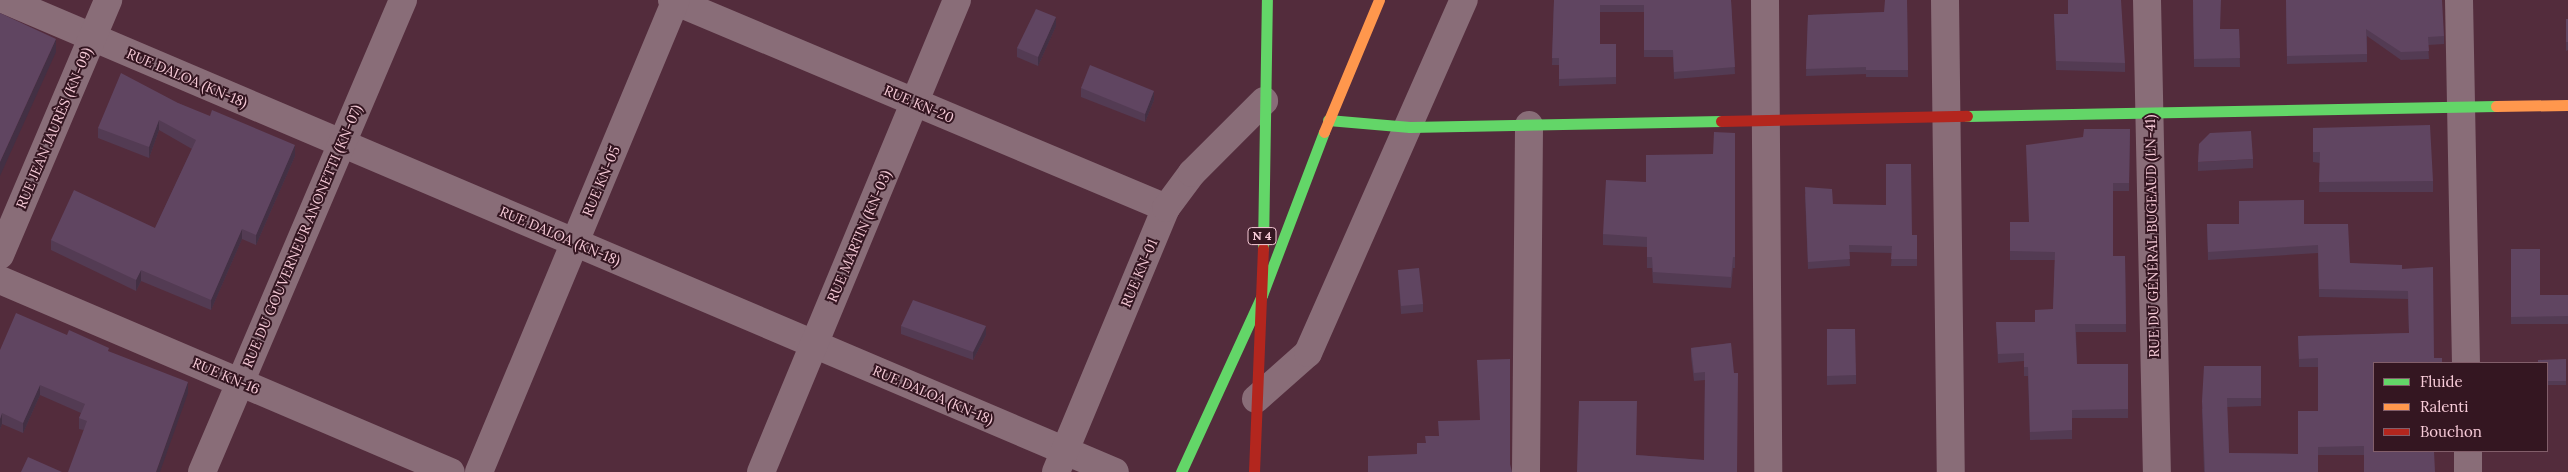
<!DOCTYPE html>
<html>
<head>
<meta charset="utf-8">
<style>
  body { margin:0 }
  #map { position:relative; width:2568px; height:472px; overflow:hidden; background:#532c3c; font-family:Lora,serif }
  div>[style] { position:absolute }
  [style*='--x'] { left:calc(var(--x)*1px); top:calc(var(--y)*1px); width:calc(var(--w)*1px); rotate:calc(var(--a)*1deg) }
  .street>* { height:28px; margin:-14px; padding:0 14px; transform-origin:14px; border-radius:14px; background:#896d78 }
  .fast>* { height:11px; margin:-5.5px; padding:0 5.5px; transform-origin:5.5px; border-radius:5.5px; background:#63d668 }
  .slow>* { height:11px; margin:-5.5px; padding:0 5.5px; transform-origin:5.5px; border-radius:5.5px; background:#ff974d }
  .jam>* { height:11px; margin:-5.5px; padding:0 5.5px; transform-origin:5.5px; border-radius:5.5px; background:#b3261e }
  .wall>* { inset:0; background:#533b53 }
  .shaded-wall>* { inset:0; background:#433044 }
  .building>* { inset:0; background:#604561 }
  span { translate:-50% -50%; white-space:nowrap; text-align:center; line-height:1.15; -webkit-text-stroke:4px #341621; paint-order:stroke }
  .shield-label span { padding:1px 4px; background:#341621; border:1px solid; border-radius:4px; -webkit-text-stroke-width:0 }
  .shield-label { font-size:12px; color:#f7cbd8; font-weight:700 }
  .street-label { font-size:14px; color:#f7cbd8 }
  .legend { position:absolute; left:2373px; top:362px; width:175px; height:90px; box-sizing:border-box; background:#341621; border:1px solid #825e6a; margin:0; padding:6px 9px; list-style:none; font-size:15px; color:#f7cbd8 }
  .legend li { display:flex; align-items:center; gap:10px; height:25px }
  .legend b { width:25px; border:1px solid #825e6a }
</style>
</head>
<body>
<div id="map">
  <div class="street">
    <div style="--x:5;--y:0;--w:1206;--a:23.04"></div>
    <div style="--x:672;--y:0;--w:536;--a:22.83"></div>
    <div style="--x:1765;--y:0;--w:472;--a:89.6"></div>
    <div style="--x:1945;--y:0;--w:472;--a:89.3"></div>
    <div style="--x:2147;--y:0;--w:472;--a:88.8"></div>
    <div style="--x:2459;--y:0;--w:363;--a:88.9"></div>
    <div style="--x:0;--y:255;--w:277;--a:-67"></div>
    <div style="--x:0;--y:280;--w:490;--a:23.1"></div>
    <div style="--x:1256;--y:399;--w:69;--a:-41.5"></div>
    <div style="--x:1308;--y:353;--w:386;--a:-66.2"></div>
    <div style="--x:2468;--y:451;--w:21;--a:90"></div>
    <div style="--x:202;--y:472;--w:513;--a:-66.93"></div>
    <div style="--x:479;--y:472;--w:511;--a:-67.35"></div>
    <div style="--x:761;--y:472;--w:511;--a:-67.45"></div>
    <div style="--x:1056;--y:472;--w:286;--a:-67.4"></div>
    <div style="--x:1166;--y:208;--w:44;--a:-53.4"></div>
    <div style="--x:1192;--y:173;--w:102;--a:-45"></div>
    <div style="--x:1526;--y:472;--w:347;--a:-89.5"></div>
  </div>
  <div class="fast">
    <div style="--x:1967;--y:116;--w:529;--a:-1.08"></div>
    <div style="--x:1328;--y:120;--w:82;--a:4.9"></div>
    <div style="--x:1410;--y:127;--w:311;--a:-1.1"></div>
    <div style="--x:1263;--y:248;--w:248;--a:-89.1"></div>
    <div style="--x:1181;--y:472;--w:195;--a:-65.4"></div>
    <div style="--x:1262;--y:295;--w:174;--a:-69.2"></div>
  </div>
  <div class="slow">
    <div style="--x:2496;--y:106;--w:72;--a:-0.8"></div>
    <div style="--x:1324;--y:132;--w:143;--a:-67.4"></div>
  </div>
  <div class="jam">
    <div style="--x:1721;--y:121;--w:246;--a:-1.2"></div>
    <div style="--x:1254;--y:472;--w:224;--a:-87.7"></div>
  </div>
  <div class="wall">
    <div style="clip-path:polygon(1554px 0,1731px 0,1735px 74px,1674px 79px,1673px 57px,1644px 57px,1644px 12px,1600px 12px,1600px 44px,1616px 44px,1616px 84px,1559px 86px,1559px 65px,1552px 65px)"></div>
    <div style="clip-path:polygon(1907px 0,1908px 77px,1866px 77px,1866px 74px,1806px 76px,1808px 15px,1884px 12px)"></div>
    <div style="clip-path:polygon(2193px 0,2220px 29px,2239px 29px,2240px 67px,2194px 67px)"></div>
    <div style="clip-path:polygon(2286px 0,2444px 36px,2444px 44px,2428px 45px,2429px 59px,2401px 60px,2367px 36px,2367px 62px,2287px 64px)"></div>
    <div style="clip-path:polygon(2054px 14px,2125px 63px,2125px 72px,2056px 70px)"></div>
    <div style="clip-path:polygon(2566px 19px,2568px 19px,2568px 50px,2566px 51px)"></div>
    <div style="clip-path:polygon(1056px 26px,1038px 66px,1017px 57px,1017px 48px)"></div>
    <div style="clip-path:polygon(1081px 88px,1154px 100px,1145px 122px,1081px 97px)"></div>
    <div style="clip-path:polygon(178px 103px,295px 156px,256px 245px,242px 239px,211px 310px,141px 281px,136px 291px,51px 250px,51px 240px,155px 228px,192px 149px,159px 130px,149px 158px,98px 138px,98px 128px)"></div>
    <div style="clip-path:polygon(2313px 128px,2433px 181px,2433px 192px,2319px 192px,2320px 163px,2313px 162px)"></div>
    <div style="clip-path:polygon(2130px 129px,2129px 191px,2113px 191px,2113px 256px,2125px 256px,2126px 332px,2076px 332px,2077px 364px,2128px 364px,2128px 418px,2072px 418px,2072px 439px,2030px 440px,2028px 376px,2024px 376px,2024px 361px,1998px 363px,1996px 322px,2035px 322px,2053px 309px,2055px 260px,2010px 260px,2010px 222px,2029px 222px,2083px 137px)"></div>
    <div style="clip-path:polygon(1735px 133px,1735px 268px,1733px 268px,1731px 288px,1653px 283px,1652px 268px,1647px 268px,1647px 247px,1603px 245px,1603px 234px,1646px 182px,1713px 154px)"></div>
    <div style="clip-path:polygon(2253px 159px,2253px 168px,2198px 171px,2198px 162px)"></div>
    <div style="clip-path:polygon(1805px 194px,1833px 204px,1912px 235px,1917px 235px,1917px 266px,1891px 266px,1892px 253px,1849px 252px,1850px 266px,1808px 269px)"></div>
    <div style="clip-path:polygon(2207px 224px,2304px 224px,2350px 263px,2402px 269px,2434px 358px,2364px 455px,2318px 455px,2204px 472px,2202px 409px,2261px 366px,2261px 406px,2227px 407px,2229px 453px,2298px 454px,2318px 411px,2318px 367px,2299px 367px,2298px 336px,2409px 333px,2408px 299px,2319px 297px,2318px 253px,2208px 260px)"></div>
    <div style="clip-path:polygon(2511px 249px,2540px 295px,2568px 295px,2568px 324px,2511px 324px)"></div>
    <div style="clip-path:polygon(1398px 270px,1423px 304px,1423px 312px,1401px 314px)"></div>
    <div style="clip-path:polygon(901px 326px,986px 335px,973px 360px,901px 334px)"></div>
    <div style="clip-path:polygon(1827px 329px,1856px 375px,1856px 384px,1827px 385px)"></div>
    <div style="clip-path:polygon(67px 335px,109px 352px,188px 393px,83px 430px,79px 429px,79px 418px,81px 413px,40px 395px,23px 433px,2px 424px,0 429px,0 350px)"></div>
    <div style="clip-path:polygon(1731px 343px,1737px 472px,1636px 455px,1704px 460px,1705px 380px,1694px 381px,1691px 357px,1691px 348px)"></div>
    <div style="clip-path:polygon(2566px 359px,2566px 385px,2547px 385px,2547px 363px)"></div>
  </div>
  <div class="shaded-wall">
    <div style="clip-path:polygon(1056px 17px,1056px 26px,1038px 66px,1038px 57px)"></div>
    <div style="clip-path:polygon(56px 39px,56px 52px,0 176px,0 162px)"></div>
    <div style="clip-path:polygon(1154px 91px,1154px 100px,1145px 122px,1145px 114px)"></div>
    <div style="clip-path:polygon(159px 120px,159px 130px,149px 158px,149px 147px)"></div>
    <div style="clip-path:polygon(295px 145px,295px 156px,256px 245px,256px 235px)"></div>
    <div style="clip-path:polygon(242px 229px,242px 239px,211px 310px,211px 300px)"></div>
    <div style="clip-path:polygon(141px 270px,141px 281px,136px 291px,136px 280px)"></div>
    <div style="clip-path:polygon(986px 326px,986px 335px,973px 360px,973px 352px)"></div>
    <div style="clip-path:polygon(188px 382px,188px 393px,160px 472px,156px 472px)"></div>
    <div style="clip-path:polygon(40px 385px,40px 395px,23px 433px,23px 423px)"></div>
    <div style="clip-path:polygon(2px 413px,2px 424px,0 429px,0 419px)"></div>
  </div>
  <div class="building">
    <div style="clip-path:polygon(1554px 0,1731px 0,1735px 67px,1674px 72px,1673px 50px,1644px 50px,1644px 5px,1600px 5px,1600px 44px,1616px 44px,1616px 77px,1559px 79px,1559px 58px,1552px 58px)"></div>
    <div style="clip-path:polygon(1885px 0,1907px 0,1908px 70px,1866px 70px,1866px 67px,1806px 69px,1808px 15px,1884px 12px)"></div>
    <div style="clip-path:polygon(2068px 0,2121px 0,2125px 63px,2056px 61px,2054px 14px,2068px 14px)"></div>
    <div style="clip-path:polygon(2193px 0,2221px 0,2220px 29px,2239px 29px,2240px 58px,2194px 59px)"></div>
    <div style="clip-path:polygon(2286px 0,2442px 0,2444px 36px,2428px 37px,2429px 51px,2401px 52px,2366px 29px,2367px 54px,2287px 56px)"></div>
    <div style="clip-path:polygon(1036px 9px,1056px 17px,1038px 57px,1017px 48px)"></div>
    <div style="clip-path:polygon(0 13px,56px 39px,0 162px)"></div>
    <div style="clip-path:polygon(2566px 19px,2568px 19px,2568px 42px,2566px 42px)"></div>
    <div style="clip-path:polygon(1090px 65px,1154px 91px,1145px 114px,1081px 88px)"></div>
    <div style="clip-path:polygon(121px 73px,178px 103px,210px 116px,212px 110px,295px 145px,256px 235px,242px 229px,211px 300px,141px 270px,136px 280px,51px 240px,74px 190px,155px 228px,196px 140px,159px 120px,149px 147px,98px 128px)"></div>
    <div style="clip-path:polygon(2430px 125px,2433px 181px,2319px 182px,2320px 152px,2313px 152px,2313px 128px)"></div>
    <div style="clip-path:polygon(2084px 129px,2130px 129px,2129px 183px,2113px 183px,2113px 256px,2125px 256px,2126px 324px,2075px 324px,2077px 364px,2128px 364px,2128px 409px,2072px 410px,2072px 430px,2030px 432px,2028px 367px,2024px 367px,2024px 353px,1998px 354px,1996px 322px,2035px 322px,2035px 310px,2053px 309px,2055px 252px,2010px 251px,2010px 222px,2029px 222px,2026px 145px,2083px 137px)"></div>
    <div style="clip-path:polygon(2251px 131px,2253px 159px,2198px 162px,2199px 144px,2210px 133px)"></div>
    <div style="clip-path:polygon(1714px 132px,1735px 133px,1735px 257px,1733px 257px,1731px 277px,1653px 272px,1652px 257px,1647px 257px,1647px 237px,1603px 234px,1606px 180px,1646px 182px,1646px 155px,1713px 154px)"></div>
    <div style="clip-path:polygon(1886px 164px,1911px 164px,1912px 235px,1917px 235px,1917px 259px,1891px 259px,1892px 246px,1849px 245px,1850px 259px,1808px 262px,1805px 187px,1832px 189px,1833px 204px,1886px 205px)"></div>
    <div style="clip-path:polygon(2304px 200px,2304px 224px,2348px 224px,2350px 263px,2402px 265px,2402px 269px,2433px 267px,2434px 358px,2442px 358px,2442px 363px,2374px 363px,2374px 451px,2434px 451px,2435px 472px,2364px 472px,2364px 446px,2318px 447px,2318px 472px,2205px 472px,2202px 401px,2204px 366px,2261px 366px,2261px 398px,2227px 398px,2229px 453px,2298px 454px,2298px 411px,2318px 411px,2318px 358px,2299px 359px,2298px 336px,2409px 333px,2408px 291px,2319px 289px,2318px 245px,2208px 252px,2207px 224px,2239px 224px,2239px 201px)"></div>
    <div style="clip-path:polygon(2511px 249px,2540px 249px,2540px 295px,2568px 295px,2568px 316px,2511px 317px)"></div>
    <div style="clip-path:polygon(1419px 268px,1423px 304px,1401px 306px,1398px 270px)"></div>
    <div style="clip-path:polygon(913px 300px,986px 326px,973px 352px,901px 326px)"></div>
    <div style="clip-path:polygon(16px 313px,67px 335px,69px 330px,109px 348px,108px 351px,188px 382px,156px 472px,68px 472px,87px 421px,79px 418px,85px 404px,40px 385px,23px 423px,2px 413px,0 419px,0 350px)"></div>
    <div style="clip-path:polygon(1827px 329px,1855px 329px,1856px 375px,1827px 376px)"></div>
    <div style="clip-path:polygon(1731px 343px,1734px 373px,1738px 373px,1737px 472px,1577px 472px,1579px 401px,1637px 401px,1636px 455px,1704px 460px,1705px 372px,1694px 373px,1691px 348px)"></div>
    <div style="clip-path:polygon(1510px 359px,1510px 464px,1512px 472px,1368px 472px,1368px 456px,1417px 454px,1417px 443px,1426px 443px,1425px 436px,1439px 436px,1438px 421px,1480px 420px,1477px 360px)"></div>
    <div style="clip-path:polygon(2566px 359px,2566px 381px,2547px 381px,2547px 363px,2538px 363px,2538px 360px)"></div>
    <div style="clip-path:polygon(28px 457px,62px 472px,21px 472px)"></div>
  </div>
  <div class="shield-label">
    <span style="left:1262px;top:236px">N 4</span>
  </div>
  <div class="street-label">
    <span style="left:187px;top:78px;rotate:23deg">RUE DALOA (KN-18)</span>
    <span style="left:919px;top:104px;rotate:23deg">RUE KN-20</span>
    <span style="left:54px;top:128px;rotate:-67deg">RUE JEAN JAURÈS (KN-09)</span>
    <span style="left:601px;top:181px;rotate:-67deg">RUE KN-05</span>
    <span style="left:302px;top:236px;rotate:-67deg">RUE DU GOUVERNEUR ANONETTI (KN-07)</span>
    <span style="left:560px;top:236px;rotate:23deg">RUE DALOA (KN-18)</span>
    <span style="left:859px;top:236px;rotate:-67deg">RUE MARTIN (KN-03)</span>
    <span style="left:2152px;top:236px;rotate:-91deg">RUE DU GÉNÉRAL BUGEAUD (LN-41)</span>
    <span style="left:1139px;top:273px;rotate:-67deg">RUE KN-01</span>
    <span style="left:226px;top:376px;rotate:23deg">RUE KN-16</span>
    <span style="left:933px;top:395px;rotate:23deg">RUE DALOA (KN-18)</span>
  </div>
  <ul class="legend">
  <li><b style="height:6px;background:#63d668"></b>Fluide</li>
  <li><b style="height:6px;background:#ff974d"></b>Ralenti</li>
  <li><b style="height:6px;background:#b3261e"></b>Bouchon</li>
  </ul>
</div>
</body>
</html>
